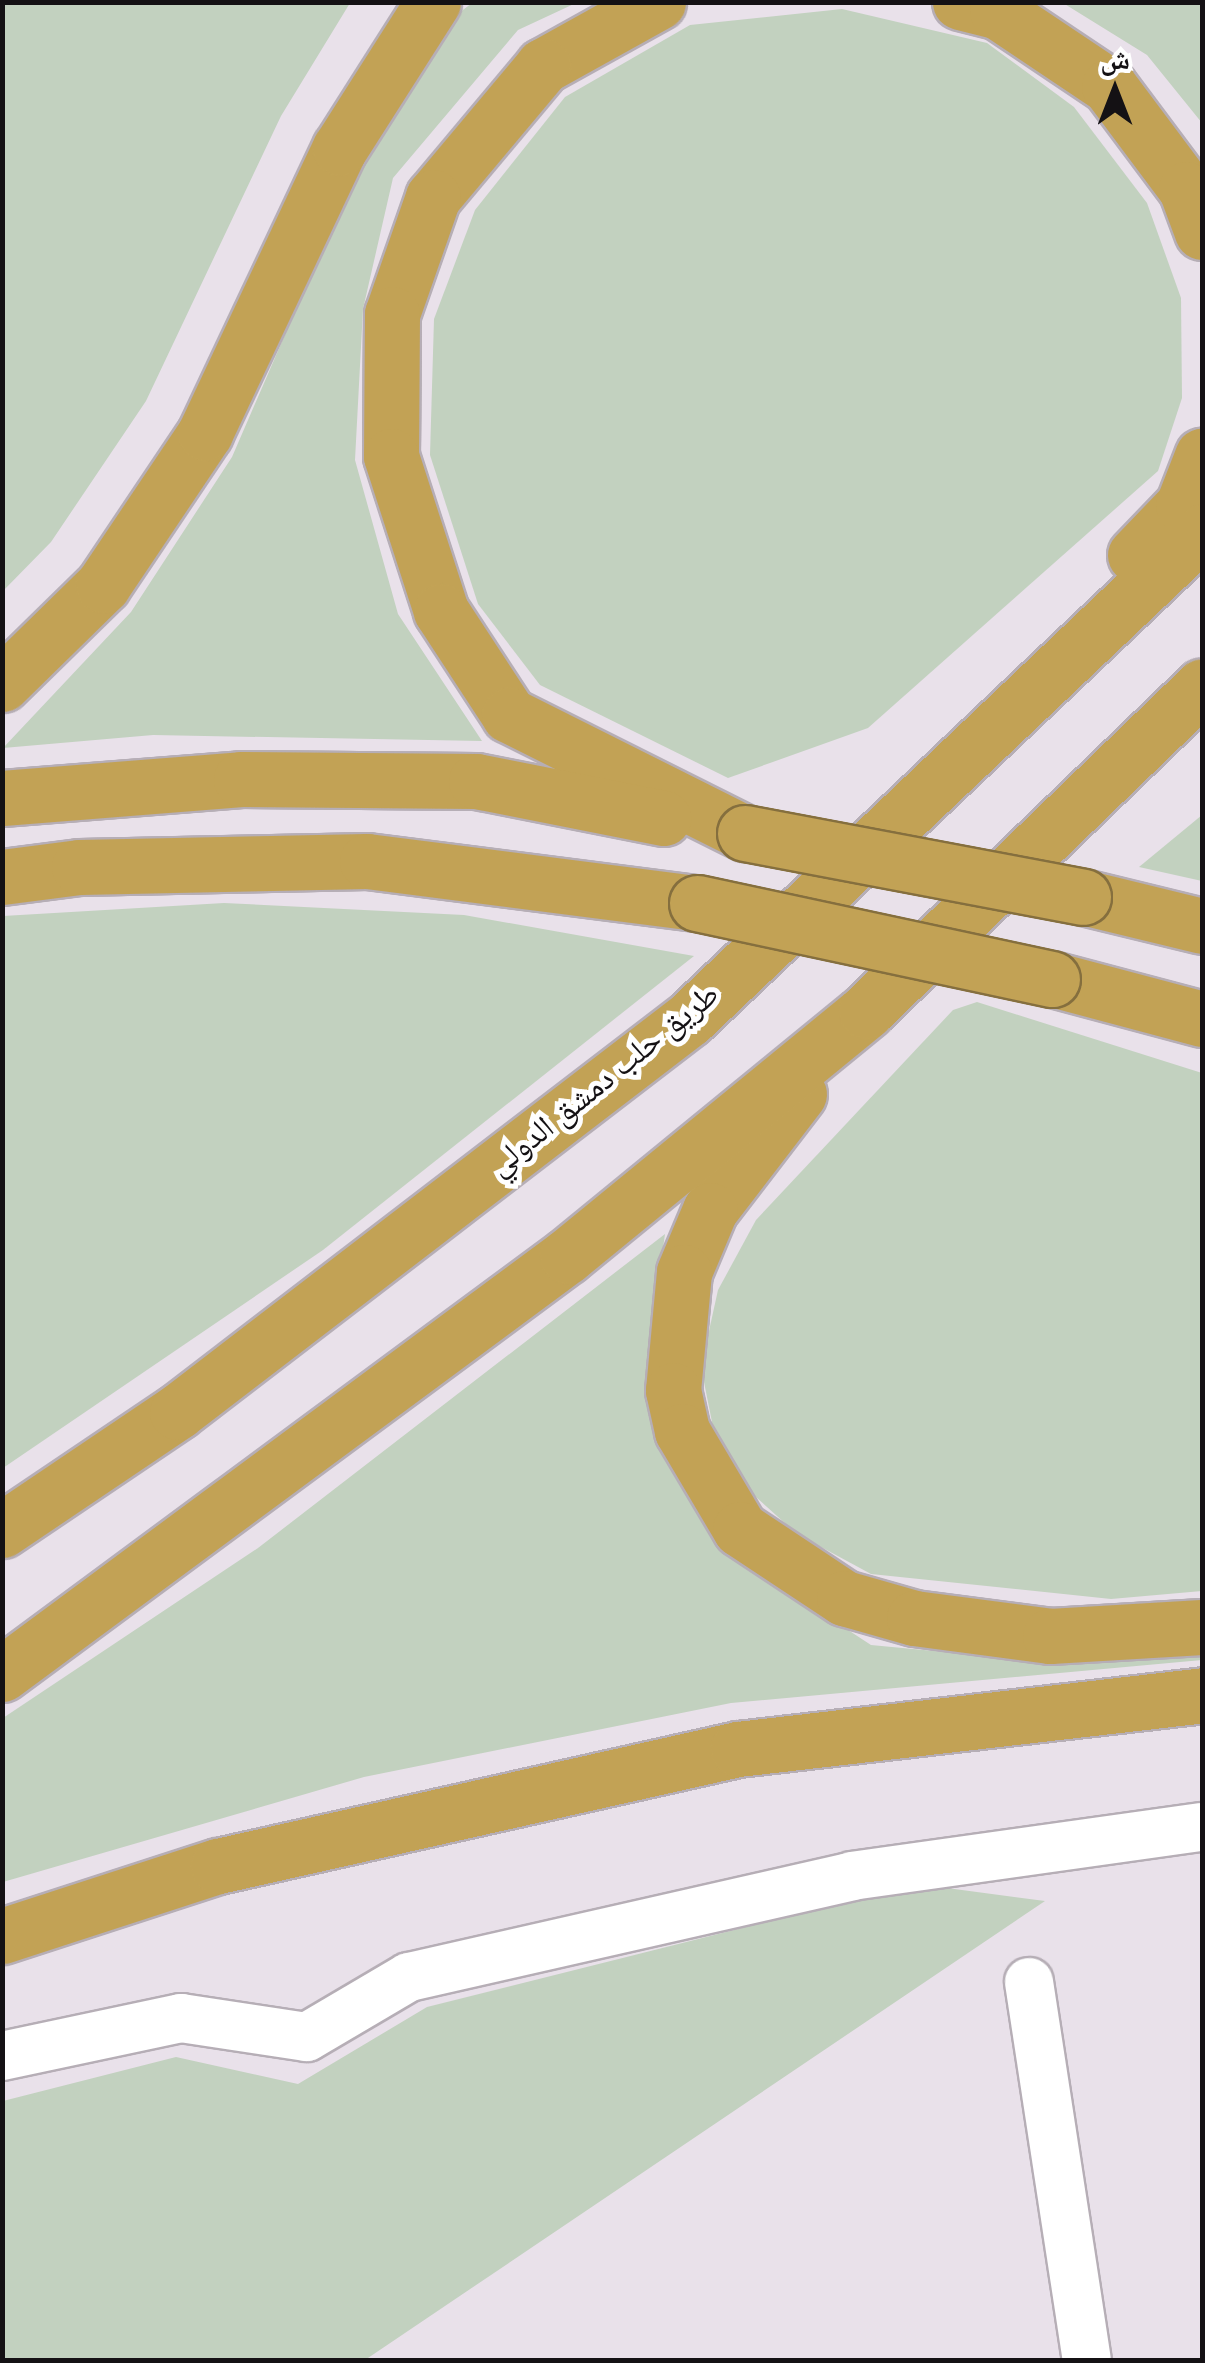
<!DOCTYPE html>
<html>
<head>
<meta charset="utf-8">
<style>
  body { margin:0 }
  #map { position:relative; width:1205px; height:2363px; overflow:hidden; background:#e9e1ea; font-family:Karla,"Noto Naskh Arabic",sans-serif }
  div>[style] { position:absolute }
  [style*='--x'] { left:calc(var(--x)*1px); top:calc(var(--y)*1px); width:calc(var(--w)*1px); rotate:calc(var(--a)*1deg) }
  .green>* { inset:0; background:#c2d1bf }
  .roads { filter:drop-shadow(2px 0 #b6aeb6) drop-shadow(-2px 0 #b6aeb6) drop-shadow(0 2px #b6aeb6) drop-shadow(0 -2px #b6aeb6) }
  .street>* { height:48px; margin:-24px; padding:0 24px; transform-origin:24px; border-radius:24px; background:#fff }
  .highway>* { height:55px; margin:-27.5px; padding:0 27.5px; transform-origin:27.5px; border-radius:27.5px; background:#c2a255 }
  .bridges { filter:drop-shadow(2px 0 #856f3e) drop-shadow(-2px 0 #856f3e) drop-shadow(0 2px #856f3e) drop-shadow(0 -2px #856f3e) }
  .highway-bridge>* { height:55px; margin:-27.5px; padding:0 27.5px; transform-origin:27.5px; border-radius:27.5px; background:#c2a255 }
  span { translate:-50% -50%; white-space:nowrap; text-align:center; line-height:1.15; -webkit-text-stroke:10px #fff; paint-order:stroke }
  .street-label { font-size:32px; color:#141114 }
  .frame { position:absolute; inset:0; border:5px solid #141114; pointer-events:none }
  .north { position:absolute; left:1065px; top:40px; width:100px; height:100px; -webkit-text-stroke:8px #fff; paint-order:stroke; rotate:0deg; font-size:28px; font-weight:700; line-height:40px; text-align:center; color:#141114 }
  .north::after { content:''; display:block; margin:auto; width:35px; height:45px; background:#141114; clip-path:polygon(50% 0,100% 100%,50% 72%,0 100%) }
</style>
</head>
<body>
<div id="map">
  <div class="green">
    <div style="clip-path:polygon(3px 2px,350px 3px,281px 116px,146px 401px,51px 542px,3px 591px)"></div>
    <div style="clip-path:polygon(472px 3px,576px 3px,518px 30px,393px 178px,363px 309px,355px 460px,398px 614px,482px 741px,153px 735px,3px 748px,131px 612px,232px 457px,358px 166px,442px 26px)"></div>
    <div style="clip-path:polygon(1063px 3px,1202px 3px,1202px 123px,1147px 55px)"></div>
    <div style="clip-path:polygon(842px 9px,987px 43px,1074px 107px,1147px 203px,1181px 298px,1182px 398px,1158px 471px,868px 728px,728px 778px,540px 685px,478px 604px,430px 455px,434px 319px,475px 210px,565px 97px,690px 25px)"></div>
    <div style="clip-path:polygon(1202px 815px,1202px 881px,1139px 867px)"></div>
    <div style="clip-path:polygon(224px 903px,464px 915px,694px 956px,323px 1250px,3px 1468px,3px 916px)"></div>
    <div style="clip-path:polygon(977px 1002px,1202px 1073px,1202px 1591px,1111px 1599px,871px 1574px,797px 1534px,747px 1489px,714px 1432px,701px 1367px,718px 1290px,756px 1220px,953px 1010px)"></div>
    <div style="clip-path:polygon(665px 1234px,650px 1341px,732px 1554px,871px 1645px,1039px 1661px,1202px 1652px,1202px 1660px,731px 1703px,364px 1777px,3px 1882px,3px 1718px,258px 1548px)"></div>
    <div style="clip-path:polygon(917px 1884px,1045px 1901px,365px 2360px,3px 2360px,3px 2101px,176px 2057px,298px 2084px,427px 2007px)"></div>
  </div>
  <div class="roads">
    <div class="street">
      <div style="--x:1029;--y:1982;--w:382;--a:81.3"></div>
      <div style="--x:2;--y:2056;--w:183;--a:-12"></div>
      <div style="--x:181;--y:2018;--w:127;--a:8.6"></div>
      <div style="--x:307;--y:2037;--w:118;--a:-30.5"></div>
      <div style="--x:409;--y:1977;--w:454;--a:-12.8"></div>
      <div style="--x:852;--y:1876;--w:353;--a:-8"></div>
    </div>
    <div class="highway">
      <div style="--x:658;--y:2;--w:132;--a:150.9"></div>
      <div style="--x:543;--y:66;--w:171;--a:130"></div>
      <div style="--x:433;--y:197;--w:124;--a:109.3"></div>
      <div style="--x:392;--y:314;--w:142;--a:90.4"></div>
      <div style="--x:391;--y:456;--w:163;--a:72.1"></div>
      <div style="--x:441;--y:611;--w:124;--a:56.8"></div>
      <div style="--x:509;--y:715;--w:264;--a:26.6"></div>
      <div style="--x:960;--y:2;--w:38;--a:14"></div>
      <div style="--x:997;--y:11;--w:135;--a:33.8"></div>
      <div style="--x:1109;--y:86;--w:129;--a:53.2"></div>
      <div style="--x:1186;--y:189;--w:46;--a:69.6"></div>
      <div style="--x:1135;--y:555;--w:69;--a:-46.2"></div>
      <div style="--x:1183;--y:505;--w:53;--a:-68.8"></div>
      <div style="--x:2;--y:684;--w:141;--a:-44.4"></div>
      <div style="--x:103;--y:585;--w:183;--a:-56.1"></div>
      <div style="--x:205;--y:433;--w:315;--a:-64.7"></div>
      <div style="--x:340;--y:148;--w:173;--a:-57.5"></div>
      <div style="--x:2;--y:798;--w:240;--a:-4.5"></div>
      <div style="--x:241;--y:779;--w:235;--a:0.5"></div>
      <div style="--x:476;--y:781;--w:191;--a:11.2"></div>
      <div style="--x:2;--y:877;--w:78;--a:-7.4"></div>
      <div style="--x:79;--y:867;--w:288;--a:-1.2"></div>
      <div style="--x:367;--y:861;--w:333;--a:7.3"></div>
      <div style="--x:1083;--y:897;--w:122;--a:13.7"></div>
      <div style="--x:1052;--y:979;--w:155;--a:14.9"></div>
      <div style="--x:799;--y:1094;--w:146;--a:127.5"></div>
      <div style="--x:710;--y:1210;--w:67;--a:112.8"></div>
      <div style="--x:684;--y:1272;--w:119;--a:95.3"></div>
      <div style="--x:673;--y:1390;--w:42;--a:77.6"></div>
      <div style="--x:682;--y:1431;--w:114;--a:59.4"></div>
      <div style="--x:740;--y:1529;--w:125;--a:33.6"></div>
      <div style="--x:844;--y:1598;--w:73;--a:15.9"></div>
      <div style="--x:914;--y:1618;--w:137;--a:7.5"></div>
      <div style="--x:1050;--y:1636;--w:152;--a:-3.4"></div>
      <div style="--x:2;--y:1530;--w:211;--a:-34"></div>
      <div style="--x:177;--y:1412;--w:645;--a:-37.51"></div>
      <div style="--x:689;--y:1019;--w:707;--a:-43.51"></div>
      <div style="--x:2;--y:1674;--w:703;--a:-36.49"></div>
      <div style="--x:567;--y:1256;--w:387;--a:-39.3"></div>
      <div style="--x:866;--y:1011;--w:467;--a:-44"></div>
      <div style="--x:2;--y:1936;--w:227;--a:-18"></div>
      <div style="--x:218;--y:1866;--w:533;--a:-12.68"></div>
      <div style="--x:738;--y:1749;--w:467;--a:-6.6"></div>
    </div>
  </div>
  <div class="bridges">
    <div class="highway-bridge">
      <div style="--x:745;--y:833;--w:344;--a:10.7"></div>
      <div style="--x:697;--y:903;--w:363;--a:12.1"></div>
    </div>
  </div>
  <div class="street-label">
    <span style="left:604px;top:1080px;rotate:-39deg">طريق حلب دمشق الدولي</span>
  </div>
  <div class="frame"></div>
  <div class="north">ش</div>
</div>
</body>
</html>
